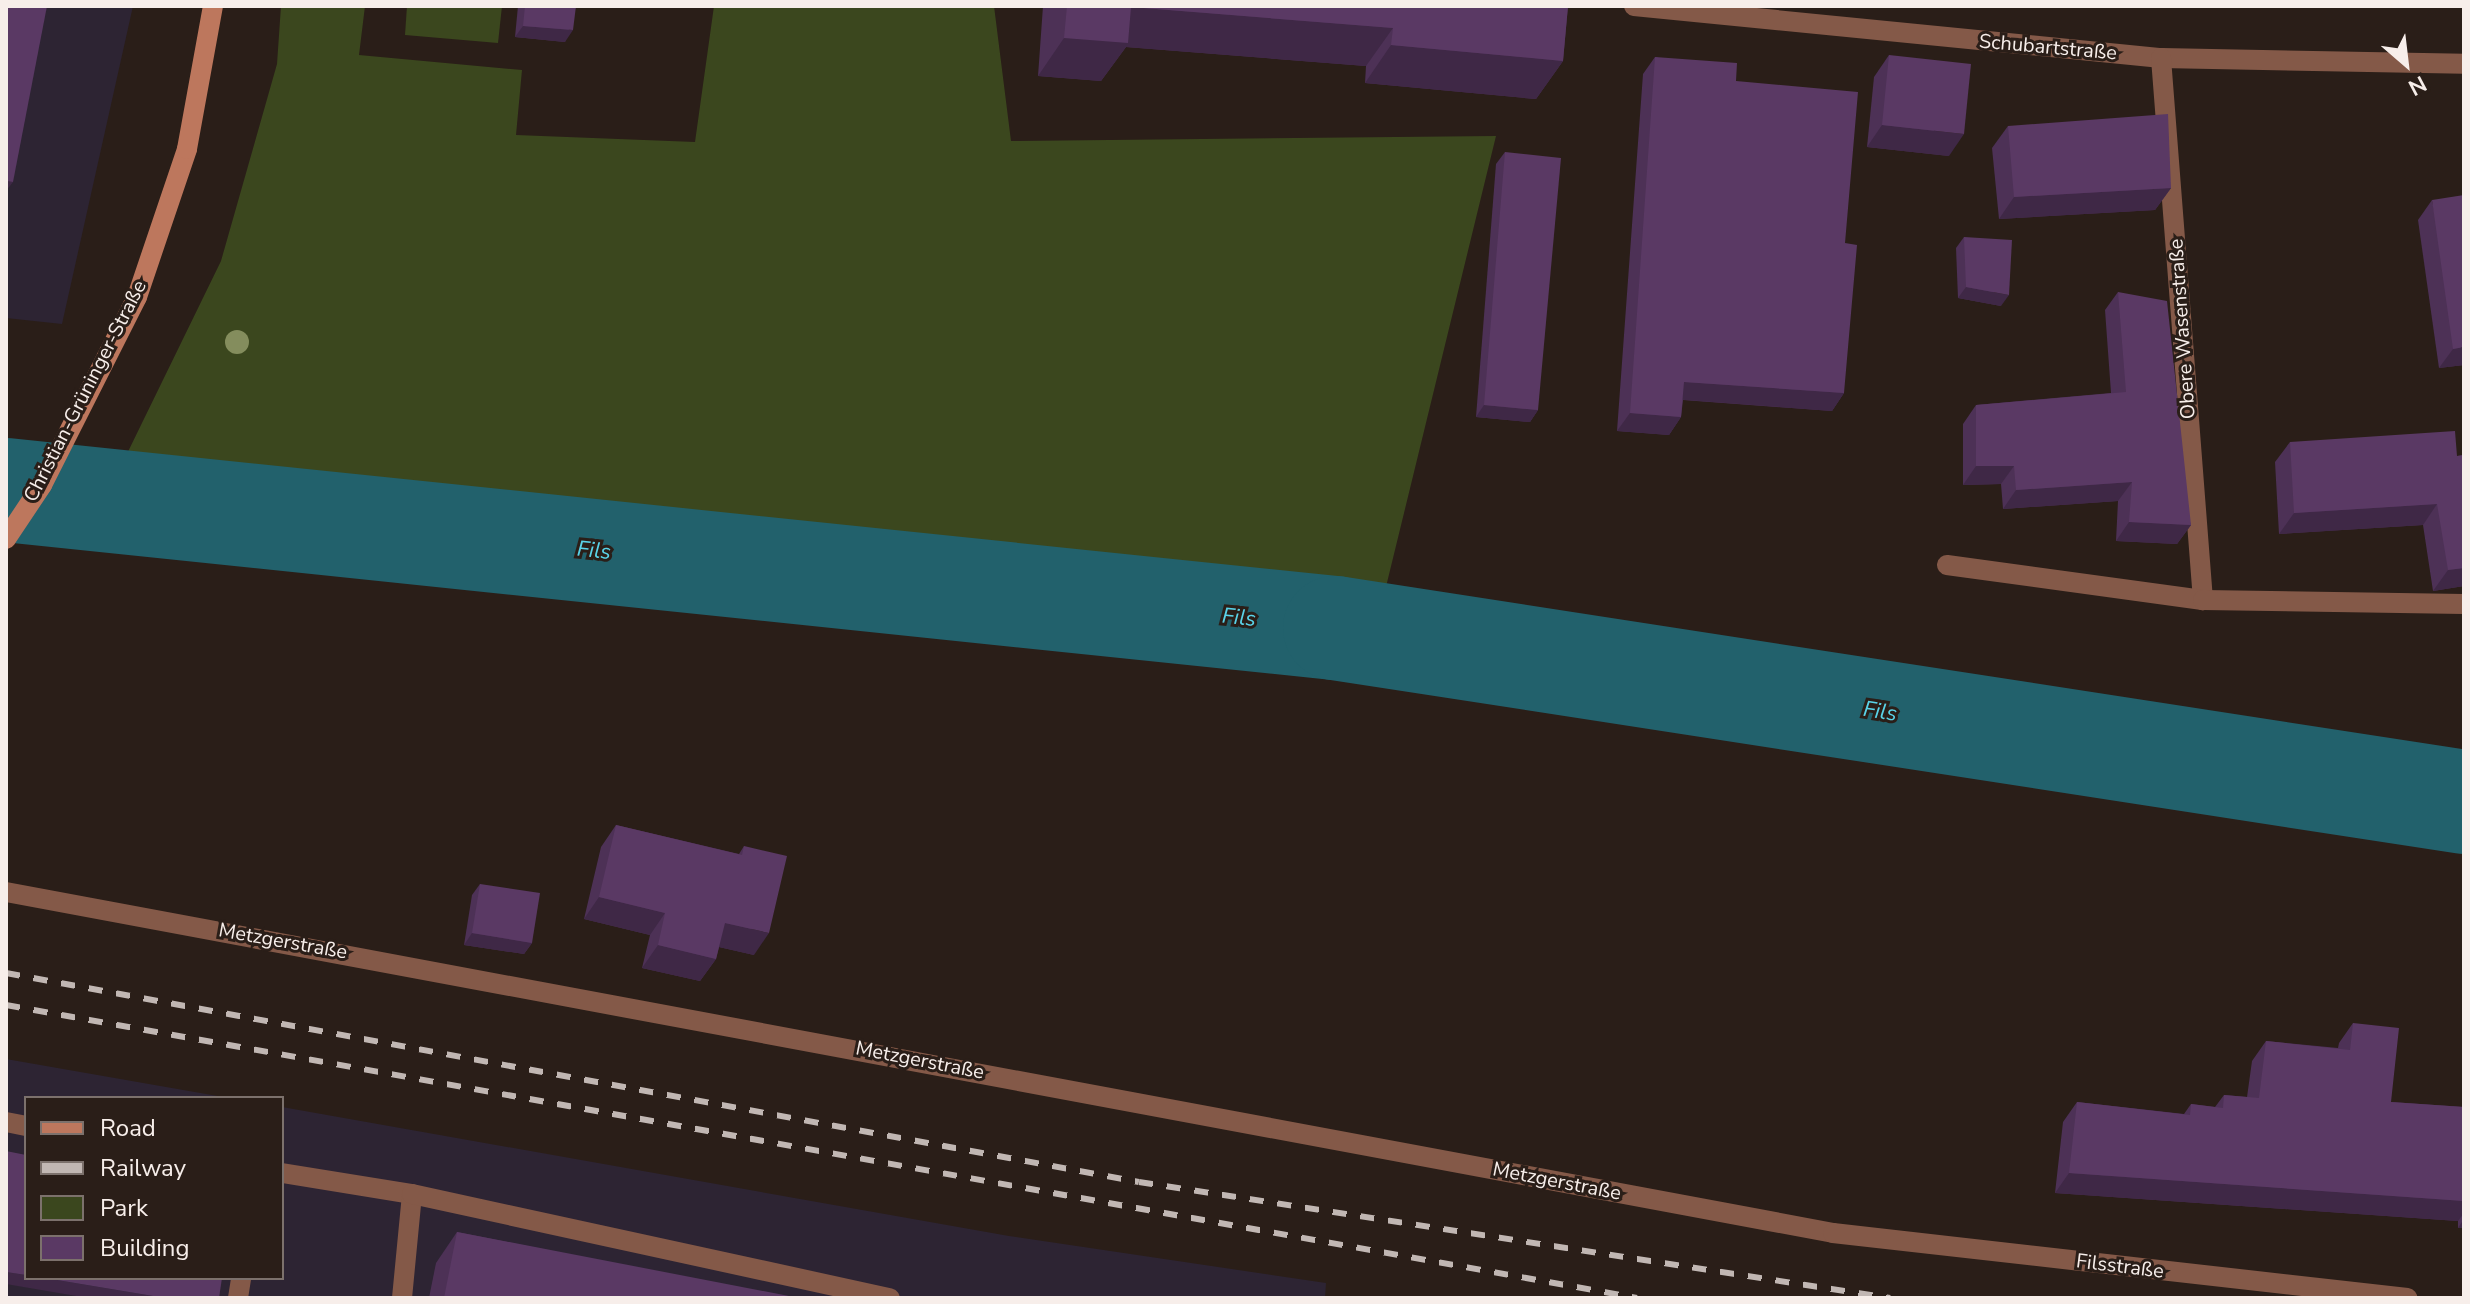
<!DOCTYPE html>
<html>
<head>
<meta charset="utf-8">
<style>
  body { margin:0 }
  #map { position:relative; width:2470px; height:1304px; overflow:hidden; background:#2a1e18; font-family:"Nunito Sans",sans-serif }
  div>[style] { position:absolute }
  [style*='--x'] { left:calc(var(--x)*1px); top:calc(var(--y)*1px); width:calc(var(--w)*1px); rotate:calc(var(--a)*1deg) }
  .industrial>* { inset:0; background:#2d2433 }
  .green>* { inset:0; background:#3b471e }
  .river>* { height:104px; margin:-52px; padding:0 52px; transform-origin:52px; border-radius:52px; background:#22616c }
  .lane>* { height:20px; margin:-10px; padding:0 10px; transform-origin:10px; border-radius:10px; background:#845948 }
  .street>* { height:20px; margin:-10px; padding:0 10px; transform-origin:10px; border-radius:10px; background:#845948 }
  .secondary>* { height:20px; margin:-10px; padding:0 10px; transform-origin:10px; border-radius:10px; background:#bd775d }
  .rail>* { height:6px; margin-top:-3px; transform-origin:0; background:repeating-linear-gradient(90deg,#c1b7b3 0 14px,transparent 0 28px) }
  .trees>* { width:24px; height:24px; margin:-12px; border-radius:50%; background:#848d5d }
  .wall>* { inset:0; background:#4d3156 }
  .shaded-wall>* { inset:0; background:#3f2846 }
  .building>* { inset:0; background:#5a3964 }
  span { translate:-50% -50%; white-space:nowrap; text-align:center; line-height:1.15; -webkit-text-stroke:6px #2a1e18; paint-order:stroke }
  .street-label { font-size:20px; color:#f7eeea }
  .water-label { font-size:22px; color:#5ad3e8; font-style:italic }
  .frame { position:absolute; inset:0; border:8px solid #f7eeea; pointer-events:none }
  .legend { position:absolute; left:24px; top:1096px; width:260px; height:184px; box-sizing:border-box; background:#2a1e18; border:2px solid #7c716c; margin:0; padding:10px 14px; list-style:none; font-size:24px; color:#f7eeea }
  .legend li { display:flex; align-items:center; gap:16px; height:40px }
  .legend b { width:40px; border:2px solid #7c716c }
  .north { position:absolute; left:2366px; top:24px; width:80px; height:80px; -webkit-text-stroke:6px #2a1e18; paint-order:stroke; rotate:152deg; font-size:22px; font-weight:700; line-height:32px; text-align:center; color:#f7eeea }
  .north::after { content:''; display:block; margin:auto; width:28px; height:36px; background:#f7eeea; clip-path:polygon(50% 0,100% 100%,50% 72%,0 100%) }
</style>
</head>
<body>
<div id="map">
  <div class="industrial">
    <div style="clip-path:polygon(6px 6px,133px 6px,62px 324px,6px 318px)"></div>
    <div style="clip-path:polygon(6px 1059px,229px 1098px,26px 1098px,26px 1278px,282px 1278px,282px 1107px,1009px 1236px,1326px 1283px,1325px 1298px,6px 1298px)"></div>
  </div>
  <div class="green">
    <div style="clip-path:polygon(281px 6px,365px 6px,359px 55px,522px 70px,516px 135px,695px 142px,714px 6px,994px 6px,1011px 141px,1496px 136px,1384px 595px,121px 466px,221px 261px,277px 64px)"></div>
    <div style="clip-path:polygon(407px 6px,502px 6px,498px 43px,405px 35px)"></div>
  </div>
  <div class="river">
    <div style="--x:6;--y:490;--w:1336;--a:5.93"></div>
    <div style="--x:1335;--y:628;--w:1142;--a:8.76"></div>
  </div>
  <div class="lane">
    <div style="--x:6;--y:1122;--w:20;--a:11"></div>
    <div style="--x:282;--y:1173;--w:132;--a:9.2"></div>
    <div style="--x:238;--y:1298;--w:20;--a:-81"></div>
    <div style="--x:402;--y:1298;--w:104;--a:-84.5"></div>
    <div style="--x:412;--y:1194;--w:489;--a:12.3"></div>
  </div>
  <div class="street">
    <div style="--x:1634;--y:6;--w:530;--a:5.64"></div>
    <div style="--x:2161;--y:58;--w:303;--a:1.1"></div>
    <div style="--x:2161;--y:58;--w:544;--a:85.57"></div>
    <div style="--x:1947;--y:565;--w:258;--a:7.8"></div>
    <div style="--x:2203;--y:600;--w:261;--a:0.9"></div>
    <div style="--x:6;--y:892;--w:1859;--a:10.57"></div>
    <div style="--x:1833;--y:1233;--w:578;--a:6.46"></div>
  </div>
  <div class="secondary">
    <div style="--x:6;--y:539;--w:65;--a:-56.3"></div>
    <div style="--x:42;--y:485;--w:211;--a:-63.2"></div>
    <div style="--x:137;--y:297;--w:156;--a:-71.3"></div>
    <div style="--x:187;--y:149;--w:145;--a:-79.7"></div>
  </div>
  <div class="rail">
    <div style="--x:6;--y:973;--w:1152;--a:10.45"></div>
    <div style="--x:1139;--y:1182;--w:760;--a:8.78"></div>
    <div style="--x:6;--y:1005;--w:1657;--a:10.18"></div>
  </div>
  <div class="trees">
    <div style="left:237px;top:342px"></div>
  </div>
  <div class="wall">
    <div style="clip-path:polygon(518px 6px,576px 6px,565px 42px,515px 37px)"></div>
    <div style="clip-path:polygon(1043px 6px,1568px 6px,1563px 61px,1536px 99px,1365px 83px,1366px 66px,1126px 47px,1101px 81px,1038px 76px)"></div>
    <div style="clip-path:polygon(1889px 55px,1949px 156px,1867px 147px,1874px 77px)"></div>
    <div style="clip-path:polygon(1655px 57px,1736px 81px,1845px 243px,1844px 393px,1832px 411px,1683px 400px,1681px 417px,1669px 435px,1617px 431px,1643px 74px)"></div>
    <div style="clip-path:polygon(2008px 126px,2171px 188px,2155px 210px,1999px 219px,1992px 148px)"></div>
    <div style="clip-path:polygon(1505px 152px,1538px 410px,1530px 422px,1476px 417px,1496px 164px)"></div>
    <div style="clip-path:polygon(2432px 200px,2464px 365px,2439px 368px,2418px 220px)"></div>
    <div style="clip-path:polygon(1964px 237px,2001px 306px,1958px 298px,1956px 248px)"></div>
    <div style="clip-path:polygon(2118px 292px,2191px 525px,2177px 544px,2116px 541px,2118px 501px,2003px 509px,2001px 484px,1963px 485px,1963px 424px,1976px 405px,2111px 393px,2105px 310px)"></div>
    <div style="clip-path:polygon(2290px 442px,2457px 456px,2464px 455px,2464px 586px,2433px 591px,2423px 525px,2279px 534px,2275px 462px)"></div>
    <div style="clip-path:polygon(616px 825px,739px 854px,744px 846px,754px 955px,719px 947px,716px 959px,700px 981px,642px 968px,650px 935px,584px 919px,601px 847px)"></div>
    <div style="clip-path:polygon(480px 884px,532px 943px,524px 954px,464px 945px,472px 895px)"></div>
    <div style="clip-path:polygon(2353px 1023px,2391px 1102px,2464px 1107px,2464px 1228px,2458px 1228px,2458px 1221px,2055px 1193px,2063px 1122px,2077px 1102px,2184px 1114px,2191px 1104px,2215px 1107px,2224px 1095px,2247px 1097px,2252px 1061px,2266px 1041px,2338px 1048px,2339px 1043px)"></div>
    <div style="clip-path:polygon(457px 1232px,789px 1298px,429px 1298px,436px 1263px)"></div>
  </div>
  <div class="shaded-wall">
    <div style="clip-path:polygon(1131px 7px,1393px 28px,1366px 66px,1126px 47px,1101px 81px,1038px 76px,1064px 38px)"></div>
    <div style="clip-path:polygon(523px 26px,573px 30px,565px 42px,515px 37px)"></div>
    <div style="clip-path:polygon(1391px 45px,1563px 61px,1536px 99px,1365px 83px)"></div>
    <div style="clip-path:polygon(1882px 125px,1964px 134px,1949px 156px,1867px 147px)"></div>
    <div style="clip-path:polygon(6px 181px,13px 182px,6px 191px)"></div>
    <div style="clip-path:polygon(2171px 188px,2155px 210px,1999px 219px,2014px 197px)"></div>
    <div style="clip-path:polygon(1966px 287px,2009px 295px,2001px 306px,1958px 298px)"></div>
    <div style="clip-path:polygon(2464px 347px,2464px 365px,2439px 368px,2453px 349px)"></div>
    <div style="clip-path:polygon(1684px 382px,1844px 393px,1832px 411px,1672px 399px)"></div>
    <div style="clip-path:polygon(1484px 405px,1538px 410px,1530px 422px,1476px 417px)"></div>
    <div style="clip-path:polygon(1630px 413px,1681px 417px,1669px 435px,1617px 431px)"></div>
    <div style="clip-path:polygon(1976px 466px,2014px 466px,2001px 484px,1963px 485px)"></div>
    <div style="clip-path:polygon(2132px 482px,2118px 501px,2003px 509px,2016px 490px)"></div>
    <div style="clip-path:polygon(2437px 504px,2423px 525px,2279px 534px,2294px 513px)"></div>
    <div style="clip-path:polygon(2129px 522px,2191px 525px,2177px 544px,2116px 541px)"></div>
    <div style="clip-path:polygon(2464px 568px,2464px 586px,2433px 591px,2448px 570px)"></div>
    <div style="clip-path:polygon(599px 897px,665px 913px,650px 935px,584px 919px)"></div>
    <div style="clip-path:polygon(725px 923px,769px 933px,754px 955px,710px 945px)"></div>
    <div style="clip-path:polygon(472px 933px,532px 943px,524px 954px,464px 945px)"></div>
    <div style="clip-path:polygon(658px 945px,716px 959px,700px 981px,642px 968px)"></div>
    <div style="clip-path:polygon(2069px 1173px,2464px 1201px,2464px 1213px,2458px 1221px,2055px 1193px)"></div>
    <div style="clip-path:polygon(2464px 1219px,2464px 1228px,2458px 1228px)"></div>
    <div style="clip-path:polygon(6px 1272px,26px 1275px,26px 1278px,45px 1278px,165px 1298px,88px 1298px,6px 1284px)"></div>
  </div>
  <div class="building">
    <div style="clip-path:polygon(6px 6px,47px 6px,13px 182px,6px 181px)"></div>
    <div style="clip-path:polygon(525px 6px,576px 6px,573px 30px,523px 26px)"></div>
    <div style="clip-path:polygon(1067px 6px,1568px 6px,1563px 61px,1391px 45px,1393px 28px,1131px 7px,1128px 43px,1064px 38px)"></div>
    <div style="clip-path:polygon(1889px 55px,1971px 64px,1964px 134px,1882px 125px)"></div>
    <div style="clip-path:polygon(1655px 57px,1737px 63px,1736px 81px,1858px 92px,1845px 243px,1857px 245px,1844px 393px,1684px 382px,1681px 417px,1630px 413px)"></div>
    <div style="clip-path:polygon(2168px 114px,2171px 188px,2014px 197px,2008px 126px)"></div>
    <div style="clip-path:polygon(1505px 152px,1561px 158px,1538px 410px,1484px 405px)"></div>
    <div style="clip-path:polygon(2464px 195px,2464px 347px,2453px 349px,2432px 200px)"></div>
    <div style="clip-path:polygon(1964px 237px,2012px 240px,2009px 295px,1966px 287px)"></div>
    <div style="clip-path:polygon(2118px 292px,2167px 301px,2191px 525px,2129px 522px,2132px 482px,2016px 490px,2014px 466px,1976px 466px,1976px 405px,2126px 392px)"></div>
    <div style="clip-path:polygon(2455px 431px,2457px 456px,2464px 455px,2464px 568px,2448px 570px,2437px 504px,2294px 513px,2290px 442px)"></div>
    <div style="clip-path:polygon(616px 825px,742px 855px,744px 846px,787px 856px,769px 933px,725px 923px,716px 959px,658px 945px,665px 913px,599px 897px)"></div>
    <div style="clip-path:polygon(480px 884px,540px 893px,532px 943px,472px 933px)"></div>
    <div style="clip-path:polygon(2353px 1023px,2399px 1028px,2391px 1102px,2464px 1107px,2464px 1201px,2069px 1173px,2077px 1102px,2190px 1115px,2191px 1104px,2223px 1108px,2224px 1095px,2259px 1098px,2266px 1041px,2350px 1050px)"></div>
    <div style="clip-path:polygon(6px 1151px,26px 1155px,26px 1275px,6px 1272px)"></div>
    <div style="clip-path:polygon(457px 1232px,789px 1296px,789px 1298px,444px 1298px)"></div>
    <div style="clip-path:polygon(45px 1278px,222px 1278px,219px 1298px,165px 1298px)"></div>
  </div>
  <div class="street-label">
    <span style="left:2048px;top:47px;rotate:5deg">Schubartstraße</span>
    <span style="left:2182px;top:329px;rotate:-94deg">Obere Wasenstraße</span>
    <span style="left:85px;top:391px;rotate:-63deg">Christian-Grüninger-Straße</span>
    <span style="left:283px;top:941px;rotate:10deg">Metzgerstraße</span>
    <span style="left:920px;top:1060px;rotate:11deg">Metzgerstraße</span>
    <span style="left:1557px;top:1181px;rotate:11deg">Metzgerstraße</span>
    <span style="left:2120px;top:1266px;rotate:7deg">Filsstraße</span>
  </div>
  <div class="water-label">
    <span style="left:594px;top:551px;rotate:6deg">Fils</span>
    <span style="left:1239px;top:618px;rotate:6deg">Fils</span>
    <span style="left:1880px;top:712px;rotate:9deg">Fils</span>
  </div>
  <div class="frame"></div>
  <ul class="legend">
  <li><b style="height:10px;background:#bd775d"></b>Road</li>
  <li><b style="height:10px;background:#c1b7b3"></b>Railway</li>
  <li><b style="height:22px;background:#3b471e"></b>Park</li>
  <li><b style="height:22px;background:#5a3964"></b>Building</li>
  </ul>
  <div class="north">N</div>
</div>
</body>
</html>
